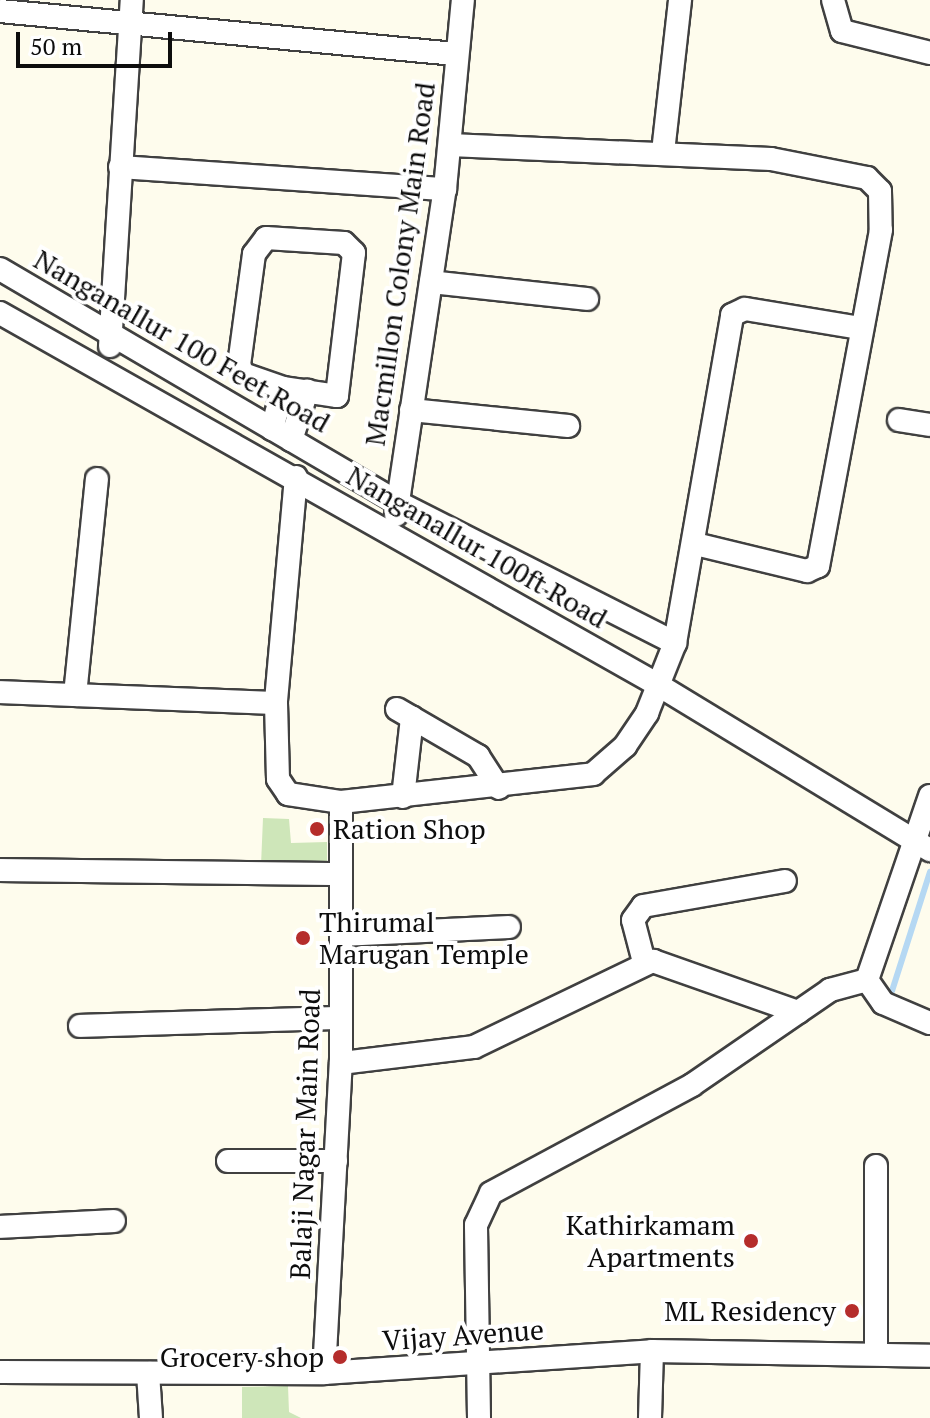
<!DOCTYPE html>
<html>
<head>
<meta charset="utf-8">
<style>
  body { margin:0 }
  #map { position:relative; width:930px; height:1418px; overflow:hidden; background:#fefced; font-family:"PT Serif",serif }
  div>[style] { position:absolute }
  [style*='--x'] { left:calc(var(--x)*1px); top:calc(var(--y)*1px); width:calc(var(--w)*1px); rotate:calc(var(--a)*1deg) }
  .green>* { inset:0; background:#cee6b9 }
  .stream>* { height:6px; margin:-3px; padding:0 3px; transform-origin:3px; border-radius:3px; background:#b5d8f3 }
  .roads { filter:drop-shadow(2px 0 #404040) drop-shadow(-2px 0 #404040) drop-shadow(0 2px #404040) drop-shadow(0 -2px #404040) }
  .street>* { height:22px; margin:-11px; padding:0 11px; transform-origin:11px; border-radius:11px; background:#fff }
  .dots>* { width:22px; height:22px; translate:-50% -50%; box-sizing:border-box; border:4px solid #fff; border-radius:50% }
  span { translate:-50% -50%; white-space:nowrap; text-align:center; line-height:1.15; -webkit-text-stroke:8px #fff; paint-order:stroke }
  .street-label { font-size:28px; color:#0d0d0d }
  .poi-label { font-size:28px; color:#0d0d0d }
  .left { translate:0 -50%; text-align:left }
  .right { translate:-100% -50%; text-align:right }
  .scale { position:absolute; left:16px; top:32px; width:156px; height:36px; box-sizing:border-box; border:4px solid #0d0d0d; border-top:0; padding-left:10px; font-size:24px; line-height:28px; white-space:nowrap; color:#0d0d0d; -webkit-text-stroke:6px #fff; paint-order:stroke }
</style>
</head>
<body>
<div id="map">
  <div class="green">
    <div style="clip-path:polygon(263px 818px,289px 819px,291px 843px,327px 842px,327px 868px,261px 865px)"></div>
    <div style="clip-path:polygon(288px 1386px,289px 1412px,301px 1418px,242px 1418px,242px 1387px)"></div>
  </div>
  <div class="stream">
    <div style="--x:892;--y:991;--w:125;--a:-72.3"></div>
  </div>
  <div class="roads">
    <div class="street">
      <div style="--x:833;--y:0;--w:32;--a:74"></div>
      <div style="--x:842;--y:31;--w:91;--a:14"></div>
      <div style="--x:0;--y:11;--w:459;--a:5.4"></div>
      <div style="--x:450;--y:145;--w:321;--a:2.5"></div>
      <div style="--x:771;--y:159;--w:98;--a:11.2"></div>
      <div style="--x:867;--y:178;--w:18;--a:45"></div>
      <div style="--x:880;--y:191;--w:39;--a:89"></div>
      <div style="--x:881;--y:230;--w:342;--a:100.6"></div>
      <div style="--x:818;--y:566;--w:12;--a:156"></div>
      <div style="--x:807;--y:571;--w:115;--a:-166.4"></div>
      <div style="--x:663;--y:152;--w:153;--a:-83.6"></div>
      <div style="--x:120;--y:167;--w:326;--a:3.9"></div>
      <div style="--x:266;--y:238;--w:78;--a:3.7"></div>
      <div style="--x:344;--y:243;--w:14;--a:45"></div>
      <div style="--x:354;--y:253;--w:144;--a:96.8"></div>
      <div style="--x:337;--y:396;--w:55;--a:-171.6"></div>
      <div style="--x:283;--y:388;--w:42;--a:-160.7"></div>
      <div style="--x:243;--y:374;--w:10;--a:-114"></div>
      <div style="--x:239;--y:365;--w:112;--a:-82.3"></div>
      <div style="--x:254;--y:254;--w:20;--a:-53"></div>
      <div style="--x:0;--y:269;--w:460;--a:30.4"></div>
      <div style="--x:397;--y:502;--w:312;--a:26.9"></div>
      <div style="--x:431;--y:282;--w:157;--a:6.2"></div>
      <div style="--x:0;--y:313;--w:758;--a:29.47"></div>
      <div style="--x:660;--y:686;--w:316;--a:31.3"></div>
      <div style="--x:110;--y:346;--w:347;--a:-86.4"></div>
      <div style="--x:411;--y:410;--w:158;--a:5.8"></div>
      <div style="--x:899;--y:420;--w:31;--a:9"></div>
      <div style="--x:272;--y:429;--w:42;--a:-75"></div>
      <div style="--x:291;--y:440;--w:52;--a:-71.9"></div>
      <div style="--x:296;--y:477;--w:227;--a:95.1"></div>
      <div style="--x:276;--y:703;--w:76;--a:88.5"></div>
      <div style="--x:278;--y:779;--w:18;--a:56"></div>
      <div style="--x:288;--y:794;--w:54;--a:8.6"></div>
      <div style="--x:341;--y:802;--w:254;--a:-6.3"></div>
      <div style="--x:593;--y:774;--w:43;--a:-41.2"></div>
      <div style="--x:625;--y:746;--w:40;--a:-56"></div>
      <div style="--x:647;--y:713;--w:75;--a:-68.2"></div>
      <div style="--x:675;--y:643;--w:333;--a:-80.1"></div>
      <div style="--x:732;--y:315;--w:14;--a:-25"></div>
      <div style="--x:745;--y:309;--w:117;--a:9.4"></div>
      <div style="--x:396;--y:515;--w:330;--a:-81.5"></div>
      <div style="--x:445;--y:189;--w:190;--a:-84.6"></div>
      <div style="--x:0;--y:692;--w:276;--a:2.3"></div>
      <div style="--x:75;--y:695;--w:217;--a:-84.2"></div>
      <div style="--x:397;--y:709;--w:94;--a:30.1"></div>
      <div style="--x:478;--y:756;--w:38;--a:57"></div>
      <div style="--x:930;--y:796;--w:194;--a:108.9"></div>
      <div style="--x:867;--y:980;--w:28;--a:55"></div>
      <div style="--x:883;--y:1003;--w:51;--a:23.1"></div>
      <div style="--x:403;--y:797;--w:80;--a:-83.5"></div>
      <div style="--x:0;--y:870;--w:340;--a:0.7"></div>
      <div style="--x:341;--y:935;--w:168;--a:-2.7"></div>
      <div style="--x:644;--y:962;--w:43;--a:-104.7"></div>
      <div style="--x:633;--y:920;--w:17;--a:-54"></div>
      <div style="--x:643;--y:906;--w:144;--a:-10"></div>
      <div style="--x:80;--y:1026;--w:261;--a:-1.8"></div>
      <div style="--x:341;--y:1063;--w:134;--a:-6.9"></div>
      <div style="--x:474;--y:1047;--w:199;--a:-25.7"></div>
      <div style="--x:653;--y:961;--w:154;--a:19.4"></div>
      <div style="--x:228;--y:1161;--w:108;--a:0"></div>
      <div style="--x:876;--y:1166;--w:186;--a:90"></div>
      <div style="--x:0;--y:1227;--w:114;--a:-3"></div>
      <div style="--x:0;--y:1372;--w:324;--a:0.2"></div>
      <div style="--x:324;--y:1373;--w:329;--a:-3.8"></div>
      <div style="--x:652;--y:1351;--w:278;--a:1"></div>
      <div style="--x:148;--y:1373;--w:45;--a:86.2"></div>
      <div style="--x:324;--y:1373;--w:310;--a:-86.9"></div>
      <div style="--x:341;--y:1063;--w:261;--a:-90"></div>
      <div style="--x:479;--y:1418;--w:193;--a:-90.9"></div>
      <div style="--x:476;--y:1225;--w:35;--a:-65"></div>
      <div style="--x:491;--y:1193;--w:228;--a:-28.2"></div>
      <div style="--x:692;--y:1085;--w:168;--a:-34.5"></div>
      <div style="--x:830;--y:990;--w:38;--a:-15"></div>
      <div style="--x:650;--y:1418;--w:67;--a:-88.3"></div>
    </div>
  </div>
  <div class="dots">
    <div style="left:317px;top:829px;background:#b52d2c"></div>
    <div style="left:303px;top:938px;background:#b52d2c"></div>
    <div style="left:751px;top:1241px;background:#b52d2c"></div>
    <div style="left:852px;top:1311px;background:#b52d2c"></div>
    <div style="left:340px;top:1357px;background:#b52d2c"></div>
  </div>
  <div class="street-label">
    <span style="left:400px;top:264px;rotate:-82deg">Macmillon Colony Main Road</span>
    <span style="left:182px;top:341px;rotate:30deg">Nanganallur 100 Feet Road</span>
    <span style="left:477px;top:547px;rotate:30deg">Nanganallur 100ft Road</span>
    <span style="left:305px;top:1134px;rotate:-88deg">Balaji Nagar Main Road</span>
    <span style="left:463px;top:1335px;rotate:-4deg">Vijay Avenue</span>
  </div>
  <div class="poi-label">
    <span class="left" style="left:333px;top:829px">Ration Shop</span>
    <span class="left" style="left:319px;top:938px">Thirumal<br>Marugan Temple</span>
    <span class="right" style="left:735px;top:1241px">Kathirkamam<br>Apartments</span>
    <span class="right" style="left:836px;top:1311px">ML Residency</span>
    <span class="right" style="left:324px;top:1357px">Grocery shop</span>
  </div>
  <div class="scale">50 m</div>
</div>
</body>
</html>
